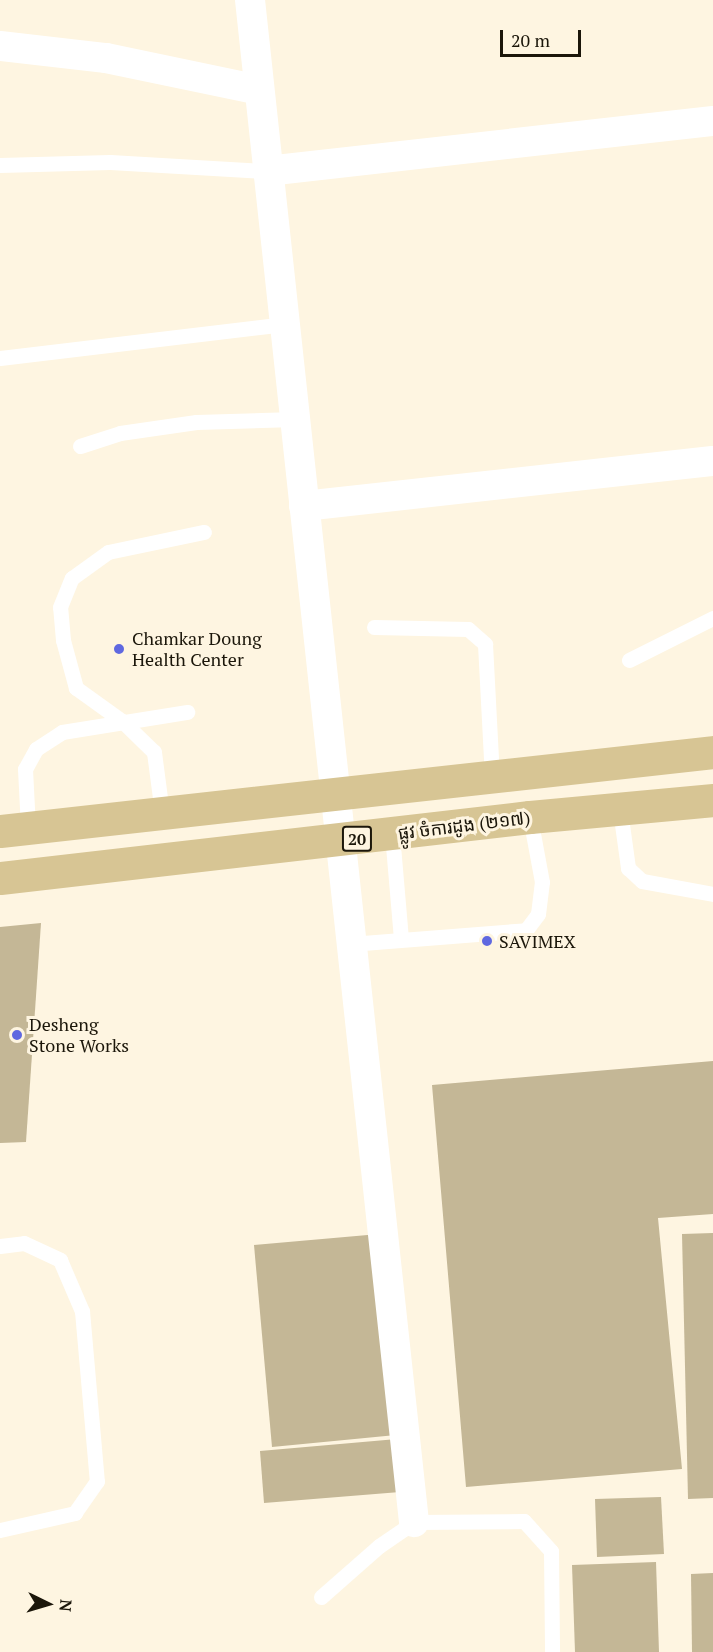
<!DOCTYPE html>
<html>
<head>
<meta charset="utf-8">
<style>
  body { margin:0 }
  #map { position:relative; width:713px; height:1652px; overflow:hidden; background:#fef5e1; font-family:"PT Serif","Noto Sans Khmer",serif }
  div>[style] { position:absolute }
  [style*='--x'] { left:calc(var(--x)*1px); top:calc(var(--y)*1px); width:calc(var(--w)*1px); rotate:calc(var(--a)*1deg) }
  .building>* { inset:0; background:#c4b796 }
  .service>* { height:15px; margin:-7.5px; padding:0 7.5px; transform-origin:7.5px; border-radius:7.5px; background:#fff }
  .minor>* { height:30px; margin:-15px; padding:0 15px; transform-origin:15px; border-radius:15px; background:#fff }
  .primary>* { height:33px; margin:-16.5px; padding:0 16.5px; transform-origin:16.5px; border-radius:16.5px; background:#d7c594 }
  .dots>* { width:16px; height:16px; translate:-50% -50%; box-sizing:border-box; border:3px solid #fef5e1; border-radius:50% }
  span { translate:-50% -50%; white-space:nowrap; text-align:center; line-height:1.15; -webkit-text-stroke:6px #fef5e1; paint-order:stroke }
  .shield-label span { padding:2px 4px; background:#fef5e1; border:2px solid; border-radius:4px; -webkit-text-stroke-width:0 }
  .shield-label { font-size:16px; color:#1b160a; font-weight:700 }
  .poi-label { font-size:18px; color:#1b160a }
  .left { translate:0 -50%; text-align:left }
  .street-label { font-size:18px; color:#1b160a }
  .north { position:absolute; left:18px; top:1574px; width:60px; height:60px; -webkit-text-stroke:4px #fef5e1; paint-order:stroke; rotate:95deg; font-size:16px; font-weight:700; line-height:24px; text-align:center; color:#1b160a }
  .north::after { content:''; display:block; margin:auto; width:21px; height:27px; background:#1b160a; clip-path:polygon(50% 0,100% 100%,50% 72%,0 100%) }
  .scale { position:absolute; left:500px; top:30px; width:81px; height:27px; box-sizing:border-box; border:3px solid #1b160a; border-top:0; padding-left:8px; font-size:18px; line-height:21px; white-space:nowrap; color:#1b160a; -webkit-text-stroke:4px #fef5e1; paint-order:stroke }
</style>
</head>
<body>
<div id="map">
  <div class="building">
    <div style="clip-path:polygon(41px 923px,26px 1142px,0 1143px,0 927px)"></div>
    <div style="clip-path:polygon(713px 1061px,713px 1214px,658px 1218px,682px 1469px,466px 1487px,432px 1085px)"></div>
    <div style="clip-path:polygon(713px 1233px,713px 1498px,688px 1499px,682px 1234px)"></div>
    <div style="clip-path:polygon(379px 1234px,396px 1435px,272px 1447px,254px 1245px)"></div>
    <div style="clip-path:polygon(397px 1439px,400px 1492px,264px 1503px,260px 1451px)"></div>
    <div style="clip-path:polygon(661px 1497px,664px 1554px,597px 1557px,595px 1499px)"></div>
    <div style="clip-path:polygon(656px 1562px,659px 1652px,575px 1652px,572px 1565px)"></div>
    <div style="clip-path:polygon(713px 1573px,713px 1652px,692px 1652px,691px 1574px)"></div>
  </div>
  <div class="service">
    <div style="--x:0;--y:165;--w:110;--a:-1.6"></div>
    <div style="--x:110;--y:162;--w:157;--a:3.3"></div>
    <div style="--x:0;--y:358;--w:287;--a:-6.8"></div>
    <div style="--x:80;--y:446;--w:42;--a:-18"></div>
    <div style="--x:120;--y:433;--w:77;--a:-8.2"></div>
    <div style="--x:196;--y:422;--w:99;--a:-1.7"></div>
    <div style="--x:374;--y:627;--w:94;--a:1.2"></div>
    <div style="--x:468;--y:629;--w:23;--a:41"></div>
    <div style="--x:485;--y:644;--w:133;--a:87"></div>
    <div style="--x:629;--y:660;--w:94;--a:-26.6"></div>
    <div style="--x:620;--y:810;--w:59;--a:82.1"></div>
    <div style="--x:628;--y:868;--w:19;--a:43"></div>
    <div style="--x:642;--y:881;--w:72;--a:10.4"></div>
    <div style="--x:162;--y:813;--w:62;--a:-97.5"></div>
    <div style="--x:154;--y:752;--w:45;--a:-135.9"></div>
    <div style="--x:122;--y:721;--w:57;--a:-144.3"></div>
    <div style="--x:76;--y:688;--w:50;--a:-105.2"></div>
    <div style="--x:63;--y:640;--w:33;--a:-95"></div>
    <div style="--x:60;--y:607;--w:31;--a:-68"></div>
    <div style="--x:72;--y:578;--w:44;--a:-35.8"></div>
    <div style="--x:108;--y:552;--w:98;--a:-11.8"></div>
    <div style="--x:28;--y:828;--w:59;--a:-92.9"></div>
    <div style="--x:25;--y:769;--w:23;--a:-61"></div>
    <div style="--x:36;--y:749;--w:31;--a:-33"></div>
    <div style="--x:62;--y:732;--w:127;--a:-9.1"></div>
    <div style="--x:392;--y:834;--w:105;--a:85.1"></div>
    <div style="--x:350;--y:944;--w:177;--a:-4.5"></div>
    <div style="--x:526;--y:930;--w:20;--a:-53"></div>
    <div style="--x:538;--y:914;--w:32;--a:-83"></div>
    <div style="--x:542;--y:882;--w:66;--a:-100.5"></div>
    <div style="--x:0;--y:1246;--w:24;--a:-7"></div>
    <div style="--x:24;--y:1243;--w:40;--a:25"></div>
    <div style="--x:60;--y:1260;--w:56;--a:66.7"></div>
    <div style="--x:82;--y:1311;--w:171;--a:85"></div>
    <div style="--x:97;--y:1481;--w:39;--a:125"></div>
    <div style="--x:75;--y:1513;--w:77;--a:167.2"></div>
    <div style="--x:321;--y:1597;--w:77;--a:-41.3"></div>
    <div style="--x:379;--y:1546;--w:42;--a:-34.4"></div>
    <div style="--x:414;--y:1522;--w:110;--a:-0.5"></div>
    <div style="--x:524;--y:1521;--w:40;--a:48"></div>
    <div style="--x:551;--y:1551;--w:101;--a:89.4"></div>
  </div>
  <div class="minor">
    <div style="--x:250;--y:0;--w:1531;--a:83.85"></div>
    <div style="--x:0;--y:46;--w:107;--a:6.5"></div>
    <div style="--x:106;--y:58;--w:156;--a:11.8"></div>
    <div style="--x:267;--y:171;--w:449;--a:-6.4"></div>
    <div style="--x:304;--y:506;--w:411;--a:-6.3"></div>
  </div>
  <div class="primary">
    <div style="--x:0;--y:831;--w:717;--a:-6.32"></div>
    <div style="--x:0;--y:878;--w:533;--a:-6.57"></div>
    <div style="--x:530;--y:817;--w:184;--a:-5.3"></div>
  </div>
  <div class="dots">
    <div style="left:119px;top:649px;background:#5f68e0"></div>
    <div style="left:487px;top:941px;background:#5f68e0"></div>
    <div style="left:17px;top:1035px;background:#5f68e0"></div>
  </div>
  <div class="shield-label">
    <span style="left:357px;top:839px">20</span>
  </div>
  <div class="poi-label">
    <span class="left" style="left:132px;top:649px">Chamkar Doung<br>Health Center</span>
    <span class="left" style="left:499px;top:941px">SAVIMEX</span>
    <span class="left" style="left:29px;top:1035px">Desheng<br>Stone Works</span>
  </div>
  <div class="street-label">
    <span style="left:464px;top:825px;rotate:-7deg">ផ្លូវ ចំការដូង (២១៧)</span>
  </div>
  <div class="north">N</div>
  <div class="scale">20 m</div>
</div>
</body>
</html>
